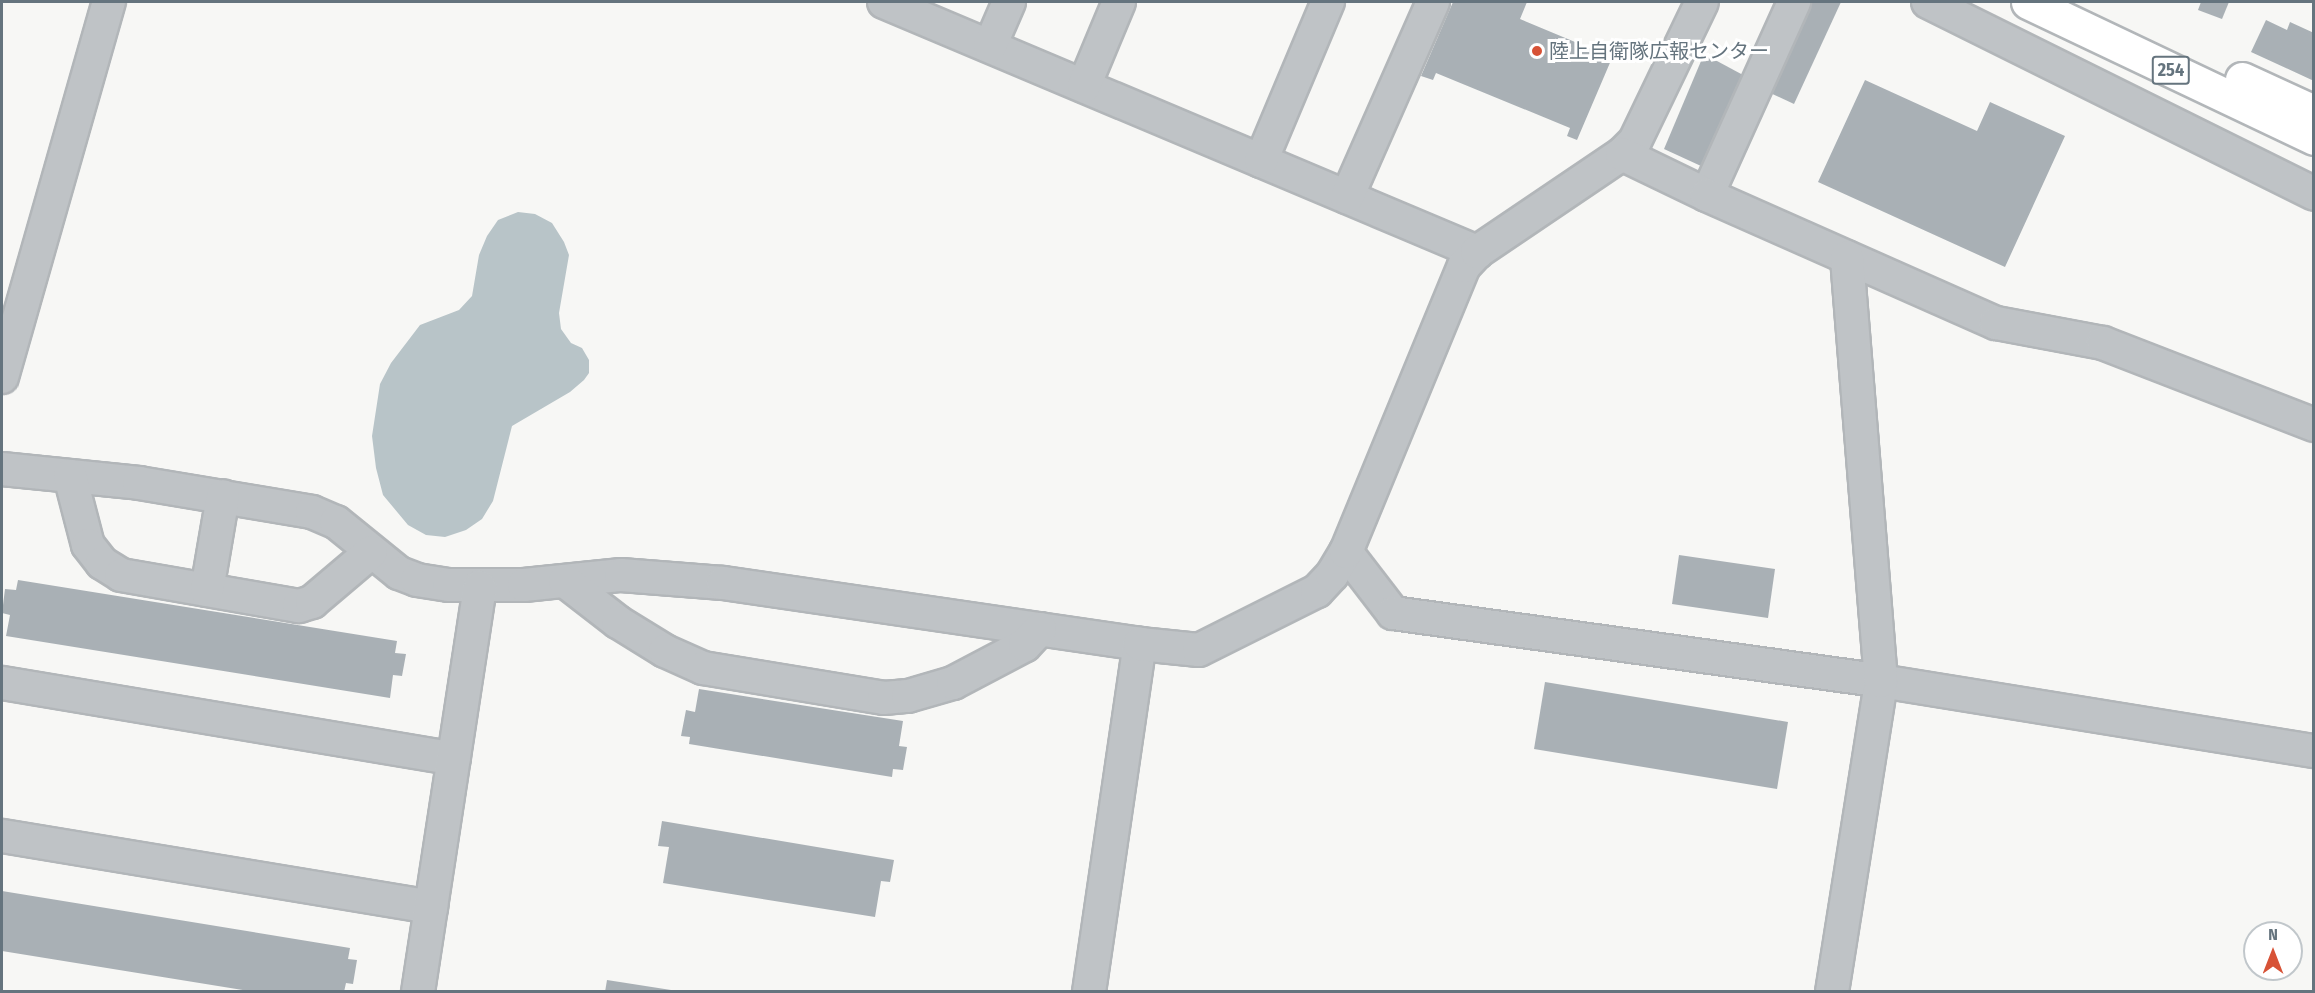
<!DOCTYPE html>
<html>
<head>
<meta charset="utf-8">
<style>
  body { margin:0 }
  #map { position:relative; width:2315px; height:993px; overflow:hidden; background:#f7f7f5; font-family:"Fira Sans Condensed","Noto Sans JP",sans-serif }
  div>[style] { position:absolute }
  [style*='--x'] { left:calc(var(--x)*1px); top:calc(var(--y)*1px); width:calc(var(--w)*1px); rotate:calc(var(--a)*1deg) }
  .water>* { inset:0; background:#b8c4c8 }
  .building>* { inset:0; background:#a9b0b5 }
  .roads { filter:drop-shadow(2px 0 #b2b6b9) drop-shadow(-2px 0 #b2b6b9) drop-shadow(0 2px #b2b6b9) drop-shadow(0 -2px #b2b6b9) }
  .minor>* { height:32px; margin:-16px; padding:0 16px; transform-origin:16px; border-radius:16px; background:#bfc3c6 }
  .highway>* { height:33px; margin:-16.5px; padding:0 16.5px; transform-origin:16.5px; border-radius:16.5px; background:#fff }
  .dots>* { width:16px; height:16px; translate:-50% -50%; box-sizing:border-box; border:3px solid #fff; border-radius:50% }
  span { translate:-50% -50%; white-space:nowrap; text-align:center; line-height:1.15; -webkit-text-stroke:6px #fff; paint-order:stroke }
  .shield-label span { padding:2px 4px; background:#fff; border:2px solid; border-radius:4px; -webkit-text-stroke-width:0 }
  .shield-label { font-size:18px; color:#65747e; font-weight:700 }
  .poi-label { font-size:20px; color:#65747e }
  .left { translate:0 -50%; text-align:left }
  .frame { position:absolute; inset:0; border:3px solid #65747e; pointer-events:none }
  .north { position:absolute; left:2243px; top:921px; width:60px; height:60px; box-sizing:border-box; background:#fff; border:2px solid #c1c7cb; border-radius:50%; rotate:0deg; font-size:16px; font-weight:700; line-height:24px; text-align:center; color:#65747e }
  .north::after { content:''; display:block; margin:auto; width:21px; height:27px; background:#d75236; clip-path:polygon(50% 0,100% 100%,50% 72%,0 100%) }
</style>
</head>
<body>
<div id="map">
  <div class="water">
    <div style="clip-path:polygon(518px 212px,535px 214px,552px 223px,564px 242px,569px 255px,559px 313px,561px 329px,571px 343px,582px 348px,589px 360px,589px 373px,584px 380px,570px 392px,512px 426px,493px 501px,482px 519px,466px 530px,445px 537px,426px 535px,408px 525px,383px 495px,376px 468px,372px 436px,380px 384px,391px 363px,420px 325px,459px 310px,472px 296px,479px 255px,487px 236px,498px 220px)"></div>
  </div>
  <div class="building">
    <div style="clip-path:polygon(1453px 2px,1527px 2px,1520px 19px,1599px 52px,1602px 45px,1615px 51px,1577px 140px,1567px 136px,1570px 128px,1436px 73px,1433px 80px,1421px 76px)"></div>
    <div style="clip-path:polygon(1810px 2px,1841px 2px,1794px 104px,1768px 92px)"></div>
    <div style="clip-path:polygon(2201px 2px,2229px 2px,2222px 19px,2198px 10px)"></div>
    <div style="clip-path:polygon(2266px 20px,2287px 30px,2290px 22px,2314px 33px,2314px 81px,2251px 52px)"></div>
    <div style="clip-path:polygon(1704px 54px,1743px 75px,1701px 166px,1664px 149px)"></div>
    <div style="clip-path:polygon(1865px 80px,1977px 131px,1990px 102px,2065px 136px,2005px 267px,1818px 182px)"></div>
    <div style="clip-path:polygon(1679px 555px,1775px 569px,1768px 618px,1672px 604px)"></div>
    <div style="clip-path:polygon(18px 580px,397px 641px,395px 653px,406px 654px,402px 676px,393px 675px,390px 698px,6px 636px,10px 615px,2px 613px,5px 589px,16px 590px)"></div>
    <div style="clip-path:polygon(1545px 682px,1788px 722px,1777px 789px,1534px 749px)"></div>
    <div style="clip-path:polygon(699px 689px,903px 721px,899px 746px,907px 747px,903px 770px,893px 769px,892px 777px,689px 744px,690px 737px,681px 736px,686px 710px,695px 712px)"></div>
    <div style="clip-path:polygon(662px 821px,894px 860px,890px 882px,881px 881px,875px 917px,663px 883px,669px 847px,658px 846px)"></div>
    <div style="clip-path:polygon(2px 891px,350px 948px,348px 959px,357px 960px,353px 984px,346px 983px,344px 992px,255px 992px,2px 951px)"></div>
    <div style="clip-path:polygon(607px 980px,671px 990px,671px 992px,605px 992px)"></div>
  </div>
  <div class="roads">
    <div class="minor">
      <div style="--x:884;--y:2;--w:644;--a:22.86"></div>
      <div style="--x:1928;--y:2;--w:431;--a:26.4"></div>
      <div style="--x:990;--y:46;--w:48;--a:-66.6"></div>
      <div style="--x:1084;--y:86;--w:91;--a:-67.4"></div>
      <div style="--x:1622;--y:154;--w:18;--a:-45"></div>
      <div style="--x:1635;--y:141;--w:154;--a:-64.3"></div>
      <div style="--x:1261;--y:161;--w:173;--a:-67.2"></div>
      <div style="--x:1707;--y:195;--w:212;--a:-65.7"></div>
      <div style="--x:1347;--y:197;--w:213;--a:-66.2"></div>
      <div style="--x:2;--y:377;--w:390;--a:-74.1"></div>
      <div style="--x:2;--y:469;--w:138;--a:5.8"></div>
      <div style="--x:139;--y:483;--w:175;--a:9.5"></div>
      <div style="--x:312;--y:512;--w:26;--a:23"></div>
      <div style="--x:336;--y:522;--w:81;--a:39"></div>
      <div style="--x:399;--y:573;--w:19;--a:21"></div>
      <div style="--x:417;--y:580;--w:32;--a:9"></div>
      <div style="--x:449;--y:585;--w:75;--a:0"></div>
      <div style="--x:524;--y:585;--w:98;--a:-5.9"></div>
      <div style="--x:621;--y:575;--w:102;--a:4.5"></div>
      <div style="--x:723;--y:583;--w:421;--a:8.3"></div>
      <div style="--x:70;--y:476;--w:71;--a:75.4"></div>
      <div style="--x:88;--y:545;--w:23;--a:52"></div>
      <div style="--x:102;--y:563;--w:22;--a:32"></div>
      <div style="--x:121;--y:575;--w:181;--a:9.9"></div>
      <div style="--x:299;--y:606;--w:14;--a:-17"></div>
      <div style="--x:312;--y:602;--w:77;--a:-40.3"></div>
      <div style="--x:1346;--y:552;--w:77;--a:52.4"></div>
      <div style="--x:1393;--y:613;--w:493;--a:7.9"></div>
      <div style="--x:1881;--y:681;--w:439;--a:9.2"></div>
      <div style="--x:565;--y:581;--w:67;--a:37.7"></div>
      <div style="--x:618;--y:622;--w:55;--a:31.7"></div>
      <div style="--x:665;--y:651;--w:42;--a:24.1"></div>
      <div style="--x:703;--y:668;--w:183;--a:9.4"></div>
      <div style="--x:884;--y:698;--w:24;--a:-5"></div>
      <div style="--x:908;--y:696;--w:47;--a:-16.1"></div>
      <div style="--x:953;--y:683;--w:81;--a:-27.8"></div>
      <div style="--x:1025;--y:645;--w:22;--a:-47"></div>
      <div style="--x:207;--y:590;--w:95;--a:-80.3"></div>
      <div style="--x:2;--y:683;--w:458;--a:9.5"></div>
      <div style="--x:2;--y:836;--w:435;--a:9.4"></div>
      <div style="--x:418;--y:992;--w:410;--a:-81.3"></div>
      <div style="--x:1089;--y:992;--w:352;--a:-81.7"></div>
      <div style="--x:1140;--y:644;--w:59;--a:5.8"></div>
      <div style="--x:1199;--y:650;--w:132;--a:-26.6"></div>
      <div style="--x:1317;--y:591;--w:22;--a:-47"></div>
      <div style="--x:1332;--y:575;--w:27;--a:-59"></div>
      <div style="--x:1346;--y:552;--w:309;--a:-67.6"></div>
      <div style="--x:1464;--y:266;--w:19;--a:-47"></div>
      <div style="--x:1477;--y:252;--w:175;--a:-34.1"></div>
      <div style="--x:1622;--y:154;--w:94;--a:25.8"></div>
      <div style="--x:1707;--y:195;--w:316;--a:23.9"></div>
      <div style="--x:1996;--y:323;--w:109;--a:10.6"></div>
      <div style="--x:2103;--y:343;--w:226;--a:21.2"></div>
      <div style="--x:1832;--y:992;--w:315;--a:-81"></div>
      <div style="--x:1881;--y:681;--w:425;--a:-94.6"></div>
    </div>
    <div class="highway">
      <div style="--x:2028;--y:2;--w:317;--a:25.4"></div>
      <div style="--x:2242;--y:79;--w:79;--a:24.6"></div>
    </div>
  </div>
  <div class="dots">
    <div style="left:1537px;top:51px;background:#d75236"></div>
  </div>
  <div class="shield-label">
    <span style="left:2171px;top:70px">254</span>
  </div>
  <div class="poi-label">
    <span class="left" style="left:1549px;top:51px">陸上自衛隊広報センター</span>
  </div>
  <div class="frame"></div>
  <div class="north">N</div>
</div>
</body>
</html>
